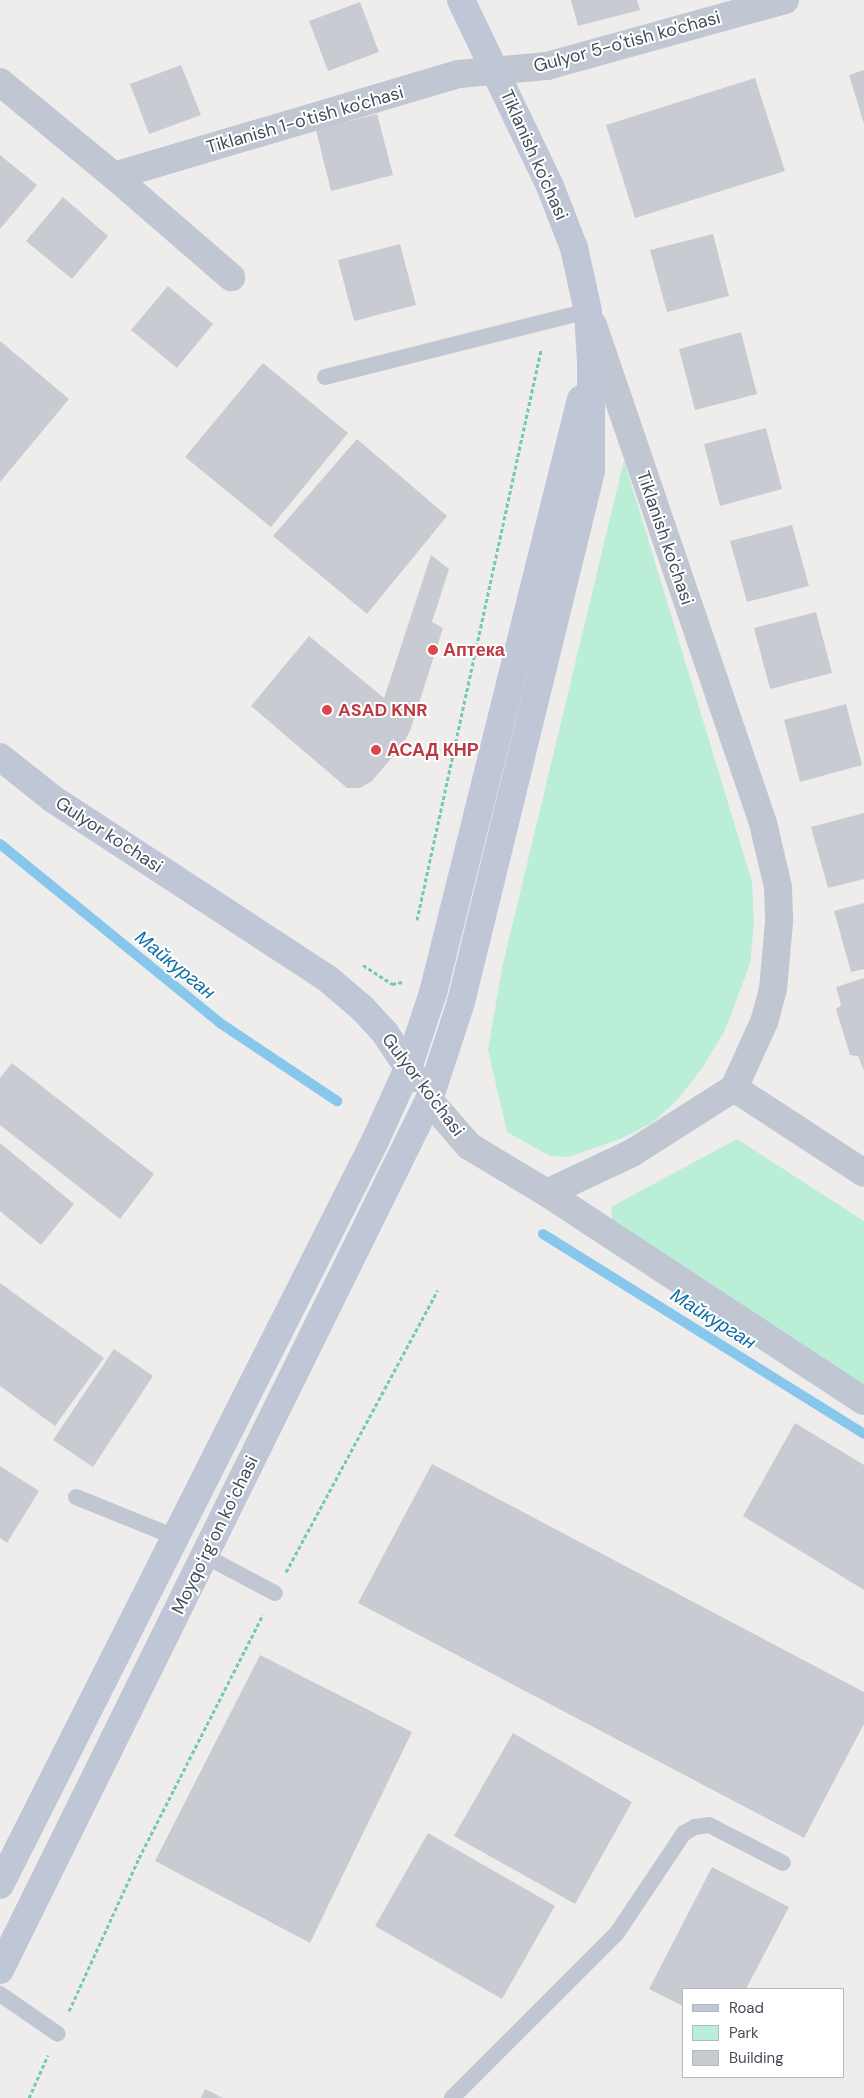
<!DOCTYPE html>
<html>
<head>
<meta charset="utf-8">
<style>
  body { margin:0 }
  #map { position:relative; width:864px; height:2098px; overflow:hidden; background:#efedec; font-family:"DM Sans",sans-serif }
  div>[style] { position:absolute }
  [style*='--x'] { left:calc(var(--x)*1px); top:calc(var(--y)*1px); width:calc(var(--w)*1px); rotate:calc(var(--a)*1deg) }
  .green>* { inset:0; background:#baeed6 }
  .stream>* { height:10px; margin:-5px; padding:0 5px; transform-origin:5px; border-radius:5px; background:#87c7eb }
  .building>* { inset:0; background:#c9cbd2 }
  .path>* { height:3px; margin-top:-1.5px; transform-origin:0; background:repeating-linear-gradient(90deg,#73cbad 0 4px,transparent 0 6.5px) }
  .lane>* { height:16px; margin:-8px; padding:0 8px; transform-origin:8px; border-radius:8px; background:#c0c6d2 }
  .street>* { height:28px; margin:-14px; padding:0 14px; transform-origin:14px; border-radius:14px; background:#c0c6d2 }
  .secondary>* { height:28px; margin:-14px; padding:0 14px; transform-origin:14px; border-radius:14px; background:#bfc6d6 }
  .dots>* { width:14px; height:14px; translate:-50% -50%; box-sizing:border-box; border:2px solid #fff; border-radius:50% }
  span { translate:-50% -50%; white-space:nowrap; text-align:center; line-height:1.15; -webkit-text-stroke:4px #fff; paint-order:stroke }
  .street-label { font-size:18px; color:#454d5a }
  .health-label { font-size:18px; color:#be3a42; font-weight:700 }
  .left { translate:0 -50%; text-align:left }
  .water-label { font-size:19px; color:#0d6ea5; font-style:italic }
  .legend { position:absolute; left:682px; top:1988px; width:162px; height:90px; box-sizing:border-box; background:#fff; border:1px solid #b5b8bd; margin:0; padding:6px 9px; list-style:none; font-size:15px; color:#454d5a }
  .legend li { display:flex; align-items:center; gap:10px; height:25px }
  .legend b { width:25px; border:1px solid #b5b8bd }
</style>
</head>
<body>
<div id="map">
  <div class="green">
    <div style="clip-path:polygon(624px 460px,752px 882px,754px 924px,750px 964px,725px 1030px,703px 1067px,678px 1099px,652px 1123px,620px 1139px,568px 1157px,550px 1156px,507px 1132px,488px 1050px,502px 968px)"></div>
    <div style="clip-path:polygon(737px 1139px,864px 1221px,864px 1390px,613px 1230px,611px 1207px)"></div>
  </div>
  <div class="stream">
    <div style="--x:0;--y:844;--w:284;--a:39.1"></div>
    <div style="--x:220;--y:1023;--w:141;--a:33.7"></div>
    <div style="--x:543;--y:1234;--w:378;--a:31.9"></div>
  </div>
  <div class="building">
    <div style="clip-path:polygon(571px 0,637px 0,640px 10px,578px 26px)"></div>
    <div style="clip-path:polygon(360px 2px,379px 52px,328px 71px,309px 21px)"></div>
    <div style="clip-path:polygon(181px 65px,201px 115px,149px 134px,130px 84px)"></div>
    <div style="clip-path:polygon(864px 70px,864px 124px,849px 75px)"></div>
    <div style="clip-path:polygon(755px 78px,785px 171px,635px 218px,606px 125px)"></div>
    <div style="clip-path:polygon(377px 114px,393px 175px,331px 191px,316px 130px)"></div>
    <div style="clip-path:polygon(0 155px,37px 185px,0 229px)"></div>
    <div style="clip-path:polygon(63px 197px,108px 236px,72px 279px,26px 241px)"></div>
    <div style="clip-path:polygon(713px 234px,729px 296px,667px 312px,650px 250px)"></div>
    <div style="clip-path:polygon(400px 244px,416px 305px,354px 321px,338px 260px)"></div>
    <div style="clip-path:polygon(168px 286px,213px 324px,177px 368px,131px 330px)"></div>
    <div style="clip-path:polygon(741px 332px,757px 394px,695px 410px,679px 349px)"></div>
    <div style="clip-path:polygon(0 341px,69px 399px,0 482px)"></div>
    <div style="clip-path:polygon(263px 363px,348px 433px,271px 527px,185px 457px)"></div>
    <div style="clip-path:polygon(766px 428px,782px 489px,720px 506px,704px 444px)"></div>
    <div style="clip-path:polygon(357px 439px,447px 516px,367px 614px,273px 536px)"></div>
    <div style="clip-path:polygon(792px 525px,809px 586px,747px 602px,730px 541px)"></div>
    <div style="clip-path:polygon(431px 555px,449px 569px,432px 622px,443px 628px,410px 731px,401px 747px,372px 781px,360px 788px,347px 788px,251px 706px,309px 636px,384px 698px)"></div>
    <div style="clip-path:polygon(816px 612px,832px 673px,770px 689px,754px 628px)"></div>
    <div style="clip-path:polygon(846px 704px,862px 765px,800px 782px,784px 720px)"></div>
    <div style="clip-path:polygon(864px 813px,864px 879px,828px 888px,811px 827px)"></div>
    <div style="clip-path:polygon(864px 903px,864px 969px,851px 972px,834px 911px)"></div>
    <div style="clip-path:polygon(864px 978px,864px 1071px,858px 1056px,850px 1055px,836px 1009px,841px 1005px,836px 987px)"></div>
    <div style="clip-path:polygon(12px 1063px,154px 1174px,120px 1219px,0 1125px,0 1078px)"></div>
    <div style="clip-path:polygon(0 1143px,74px 1204px,41px 1245px,0 1211px)"></div>
    <div style="clip-path:polygon(0 1283px,104px 1358px,55px 1426px,0 1386px)"></div>
    <div style="clip-path:polygon(114px 1349px,153px 1376px,93px 1467px,53px 1440px)"></div>
    <div style="clip-path:polygon(795px 1423px,864px 1465px,864px 1590px,743px 1516px)"></div>
    <div style="clip-path:polygon(432px 1464px,864px 1692px,864px 1724px,804px 1838px,358px 1603px)"></div>
    <div style="clip-path:polygon(0 1466px,39px 1491px,7px 1543px,0 1538px)"></div>
    <div style="clip-path:polygon(260px 1655px,412px 1732px,310px 1943px,155px 1861px)"></div>
    <div style="clip-path:polygon(513px 1733px,632px 1802px,575px 1904px,454px 1836px)"></div>
    <div style="clip-path:polygon(428px 1833px,555px 1906px,502px 1999px,375px 1926px)"></div>
    <div style="clip-path:polygon(712px 1867px,789px 1907px,746px 1989px,683px 1989px,683px 2006px,649px 1989px)"></div>
    <div style="clip-path:polygon(205px 2089px,223px 2098px,201px 2098px)"></div>
  </div>
  <div class="path">
    <div style="--x:417;--y:920;--w:583;--a:-77.73"></div>
    <div style="--x:363;--y:965;--w:35;--a:33"></div>
    <div style="--x:392;--y:984;--w:11;--a:-10"></div>
    <div style="--x:286;--y:1572;--w:320;--a:-61.7"></div>
    <div style="--x:69;--y:2011;--w:168;--a:-65.4"></div>
    <div style="--x:139;--y:1858;--w:273;--a:-63"></div>
    <div style="--x:29;--y:2098;--w:47;--a:-66.2"></div>
  </div>
  <div class="lane">
    <div style="--x:325;--y:377;--w:271;--a:-14.1"></div>
    <div style="--x:76;--y:1497;--w:107;--a:22"></div>
    <div style="--x:205;--y:1556;--w:79;--a:27.9"></div>
    <div style="--x:0;--y:1994;--w:70;--a:34.6"></div>
    <div style="--x:452;--y:2098;--w:233;--a:-45"></div>
    <div style="--x:617;--y:1933;--w:120;--a:-56.2"></div>
    <div style="--x:684;--y:1833;--w:13;--a:-29"></div>
    <div style="--x:695;--y:1827;--w:14;--a:-8"></div>
    <div style="--x:709;--y:1825;--w:83;--a:27.2"></div>
  </div>
  <div class="street">
    <div style="--x:0;--y:82;--w:148;--a:39.5"></div>
    <div style="--x:114;--y:176;--w:155;--a:40.8"></div>
    <div style="--x:114;--y:176;--w:360;--a:-16.5"></div>
    <div style="--x:459;--y:74;--w:88;--a:-5.2"></div>
    <div style="--x:547;--y:66;--w:247;--a:-15.5"></div>
    <div style="--x:593;--y:325;--w:526;--a:71.15"></div>
    <div style="--x:763;--y:823;--w:66;--a:76.8"></div>
    <div style="--x:778;--y:887;--w:35;--a:88"></div>
    <div style="--x:779;--y:922;--w:67;--a:95.1"></div>
    <div style="--x:773;--y:989;--w:34;--a:105"></div>
    <div style="--x:764;--y:1022;--w:72;--a:114.4"></div>
    <div style="--x:734;--y:1088;--w:155;--a:33.2"></div>
    <div style="--x:429;--y:1100;--w:61;--a:49"></div>
    <div style="--x:469;--y:1146;--w:91;--a:31.1"></div>
    <div style="--x:547;--y:1193;--w:94;--a:-25.2"></div>
    <div style="--x:632;--y:1153;--w:121;--a:-32.5"></div>
    <div style="--x:547;--y:1193;--w:379;--a:33.3"></div>
  </div>
  <div class="secondary">
    <div style="--x:0;--y:757;--w:68;--a:38.4"></div>
    <div style="--x:53;--y:799;--w:329;--a:33.2"></div>
    <div style="--x:328;--y:979;--w:45;--a:40.5"></div>
    <div style="--x:362;--y:1008;--w:34;--a:47"></div>
    <div style="--x:385;--y:1033;--w:54;--a:56.3"></div>
    <div style="--x:0;--y:1885;--w:835;--a:-63.25"></div>
    <div style="--x:376;--y:1139;--w:78;--a:-65.7"></div>
    <div style="--x:408;--y:1068;--w:79;--a:-71.6"></div>
    <div style="--x:433;--y:993;--w:612;--a:-76.01"></div>
    <div style="--x:0;--y:1970;--w:970;--a:-63.75"></div>
    <div style="--x:429;--y:1100;--w:103;--a:-71.9"></div>
    <div style="--x:461;--y:1002;--w:547;--a:-76.24"></div>
    <div style="--x:591;--y:471;--w:109;--a:-90"></div>
    <div style="--x:591;--y:362;--w:51;--a:-93.4"></div>
    <div style="--x:588;--y:311;--w:65;--a:-102.5"></div>
    <div style="--x:574;--y:248;--w:66;--a:-111.2"></div>
    <div style="--x:550;--y:186;--w:206;--a:-115.6"></div>
  </div>
  <div class="dots">
    <div style="left:433px;top:650px;background:#e0444e"></div>
    <div style="left:327px;top:710px;background:#e0444e"></div>
    <div style="left:376px;top:750px;background:#e0444e"></div>
  </div>
  <div class="street-label">
    <span style="left:627px;top:42px;rotate:-15deg">Gulyor 5-o'tish ko'chasi</span>
    <span style="left:305px;top:120px;rotate:-16deg">Tiklanish 1-o'tish ko'chasi</span>
    <span style="left:534px;top:155px;rotate:66deg">Tiklanish ko'chasi</span>
    <span style="left:665px;top:538px;rotate:71deg">Tiklanish ko'chasi</span>
    <span style="left:109px;top:835px;rotate:33deg">Gulyor ko'chasi</span>
    <span style="left:423px;top:1085px;rotate:53deg">Gulyor ko'chasi</span>
    <span style="left:215px;top:1535px;rotate:-64deg">Moyqoʻrgʻon koʻchasi</span>
  </div>
  <div class="health-label">
    <span class="left" style="left:443px;top:650px">Аптека</span>
    <span class="left" style="left:338px;top:710px">ASAD KNR</span>
    <span class="left" style="left:387px;top:750px">АСАД КНР</span>
  </div>
  <div class="water-label">
    <span style="left:175px;top:965px;rotate:39deg">Майкурган</span>
    <span style="left:713px;top:1319px;rotate:32deg">Майкурган</span>
  </div>
  <ul class="legend">
  <li><b style="height:6px;background:#bfc6d6"></b>Road</li>
  <li><b style="height:14px;background:#baeed6"></b>Park</li>
  <li><b style="height:14px;background:#c9cbd2"></b>Building</li>
  </ul>
</div>
</body>
</html>
